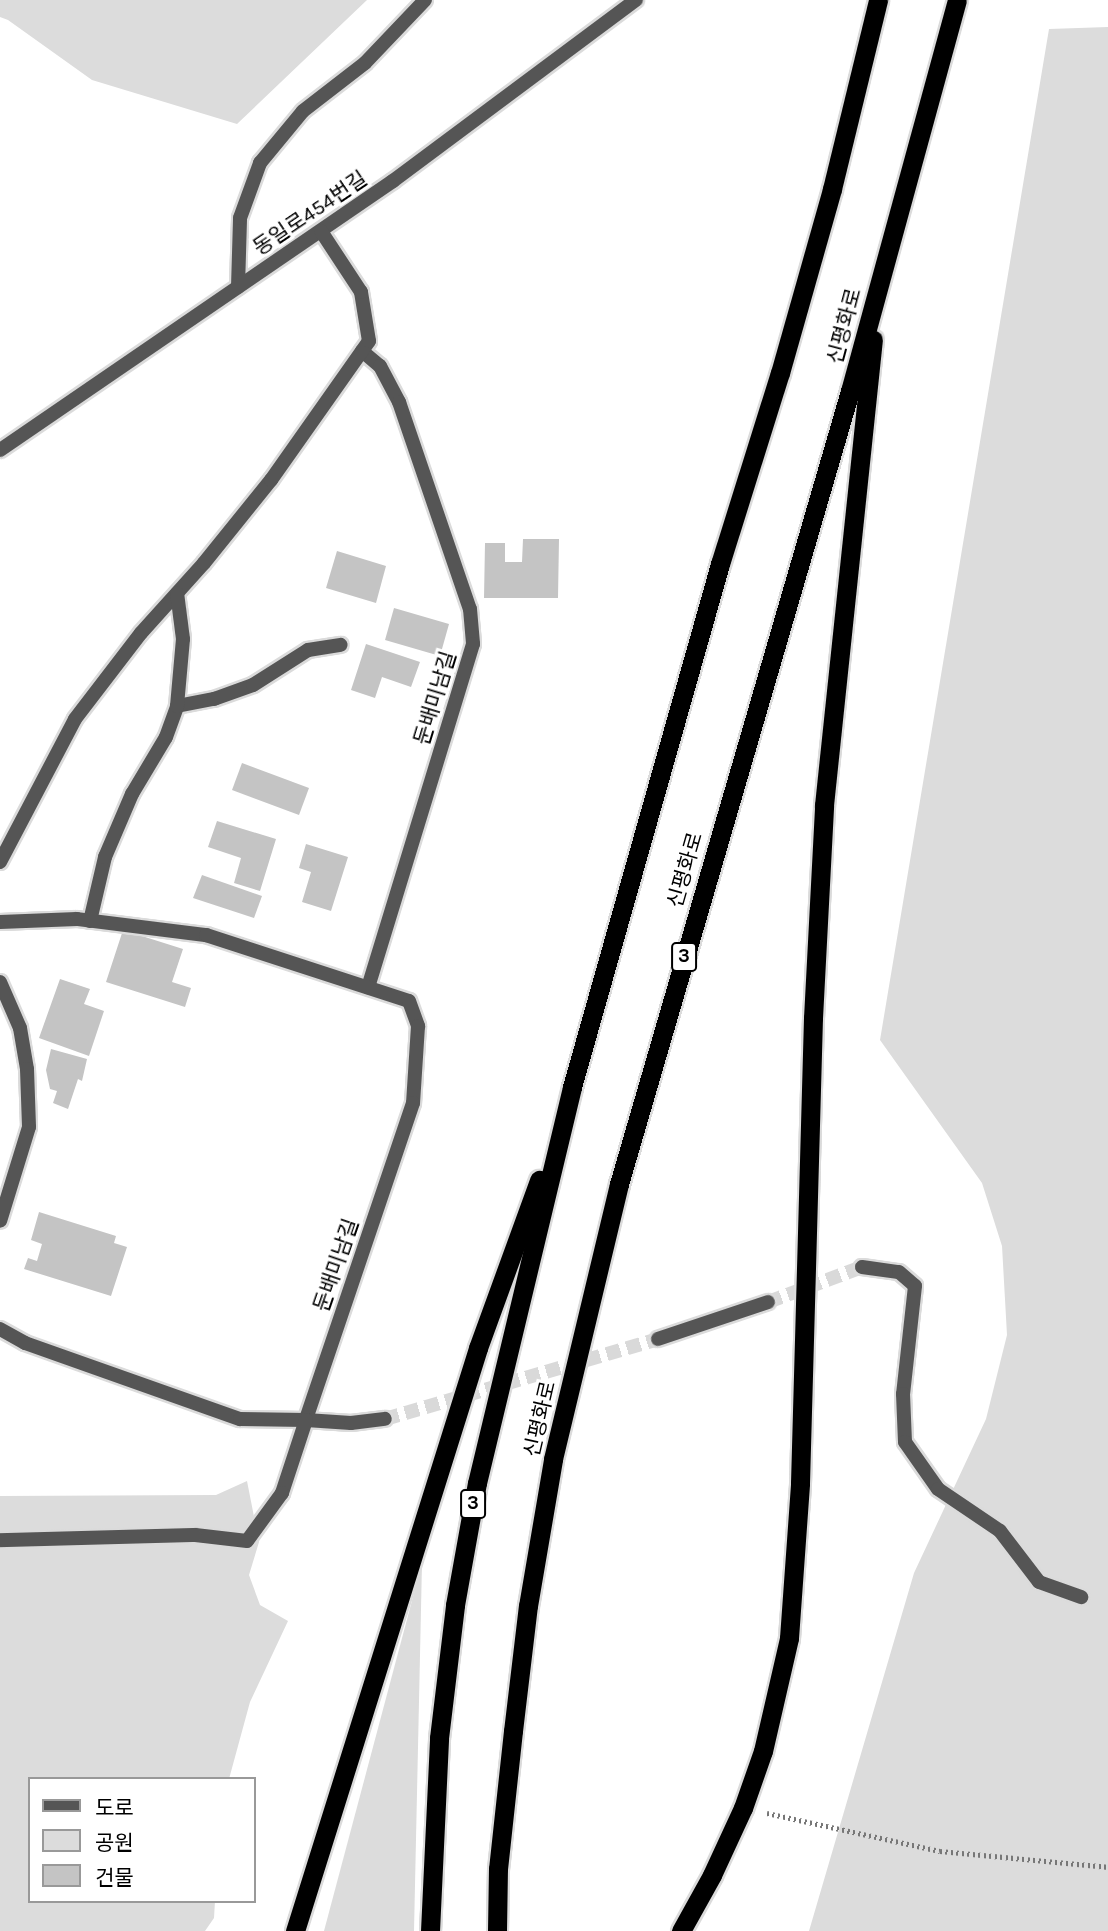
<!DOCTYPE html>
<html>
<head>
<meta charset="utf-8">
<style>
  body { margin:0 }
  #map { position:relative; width:1108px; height:1931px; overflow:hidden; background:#fff; font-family:Karla,"Noto Sans KR",sans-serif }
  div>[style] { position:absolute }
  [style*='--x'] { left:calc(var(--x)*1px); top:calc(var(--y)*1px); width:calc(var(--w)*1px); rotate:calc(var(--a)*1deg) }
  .green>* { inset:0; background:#dcdcdc }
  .building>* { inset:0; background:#c4c4c4 }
  .minor-tunnel>* { height:14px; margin-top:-7px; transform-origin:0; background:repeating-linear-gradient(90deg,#d9d9d9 0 14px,transparent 0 21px) }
  .path>* { height:4.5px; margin-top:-2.25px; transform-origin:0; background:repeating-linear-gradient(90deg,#777 0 2px,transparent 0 5.5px) }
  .roads { filter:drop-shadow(2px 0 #dbdbdb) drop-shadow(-2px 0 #dbdbdb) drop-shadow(0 2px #dbdbdb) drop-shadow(0 -2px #dbdbdb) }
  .service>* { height:14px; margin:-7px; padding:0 7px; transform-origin:7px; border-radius:7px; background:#555 }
  .minor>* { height:14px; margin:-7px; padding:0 7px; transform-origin:7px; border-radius:7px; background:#555 }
  .trunk>* { height:19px; margin:-9.5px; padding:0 9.5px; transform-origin:9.5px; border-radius:9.5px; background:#000 }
  span { translate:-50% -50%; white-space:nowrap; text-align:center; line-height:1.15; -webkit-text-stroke:6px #fff; paint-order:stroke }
  .shield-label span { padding:2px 5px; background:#fff; border:2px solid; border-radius:5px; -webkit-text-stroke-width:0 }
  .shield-label { font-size:19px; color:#000; font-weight:700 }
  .street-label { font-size:21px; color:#000 }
  .legend { position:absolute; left:28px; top:1777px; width:228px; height:126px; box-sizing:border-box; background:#fff; border:2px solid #999; margin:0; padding:9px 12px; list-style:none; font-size:21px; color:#000 }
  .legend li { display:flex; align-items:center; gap:14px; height:35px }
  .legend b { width:35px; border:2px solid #999 }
</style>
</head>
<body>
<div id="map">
  <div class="green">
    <div style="clip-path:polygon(0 0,367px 0,237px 124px,92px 80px,8px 20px,0 17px)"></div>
    <div style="clip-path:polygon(1108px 27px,1108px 1931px,809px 1931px,914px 1573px,986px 1419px,1007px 1335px,1002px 1246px,982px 1183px,880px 1040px,1049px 29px)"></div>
    <div style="clip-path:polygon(247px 1481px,259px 1542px,249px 1575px,260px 1605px,288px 1621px,250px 1702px,229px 1779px,30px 1779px,30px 1901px,215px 1901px,214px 1918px,205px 1931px,0 1931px,0 1496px,216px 1495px)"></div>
    <div style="clip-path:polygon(422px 1563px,414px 1931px,324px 1931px)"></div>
  </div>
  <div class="building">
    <div style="clip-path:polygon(523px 539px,559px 539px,558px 598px,484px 598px,485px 543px,505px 543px,505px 562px,522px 562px)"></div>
    <div style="clip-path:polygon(337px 551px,386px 566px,376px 603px,326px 588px)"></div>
    <div style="clip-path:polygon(394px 608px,449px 624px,440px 656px,385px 640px)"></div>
    <div style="clip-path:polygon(366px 644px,420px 662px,411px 687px,382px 677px,375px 698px,351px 690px)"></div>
    <div style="clip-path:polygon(242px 763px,309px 788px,299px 815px,232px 790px)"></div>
    <div style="clip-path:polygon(217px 821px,276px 839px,260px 891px,234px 883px,241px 858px,208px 847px)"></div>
    <div style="clip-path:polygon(306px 844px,348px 857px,331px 911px,302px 902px,311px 872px,299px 868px)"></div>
    <div style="clip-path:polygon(202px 875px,262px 896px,254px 918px,193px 898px)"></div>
    <div style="clip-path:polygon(123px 930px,183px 949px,172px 982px,191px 988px,185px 1007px,106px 982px)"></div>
    <div style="clip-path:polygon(60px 979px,90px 989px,84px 1004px,104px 1011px,89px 1056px,39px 1038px)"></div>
    <div style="clip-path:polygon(51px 1049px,87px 1059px,82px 1081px,78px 1079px,68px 1109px,53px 1103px,57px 1091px,50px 1089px,46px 1070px)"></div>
    <div style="clip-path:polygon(39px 1212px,116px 1236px,114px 1243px,127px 1247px,111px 1296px,24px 1269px,28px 1258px,37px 1261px,42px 1244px,31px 1240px)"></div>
  </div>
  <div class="minor-tunnel">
    <div style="--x:768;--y:1302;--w:100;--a:-20.4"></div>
    <div style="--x:385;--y:1419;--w:284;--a:-16.3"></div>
  </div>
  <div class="path">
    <div style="--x:767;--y:1813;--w:177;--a:12.4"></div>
    <div style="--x:940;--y:1851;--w:169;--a:5.4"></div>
  </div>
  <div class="roads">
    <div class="service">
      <div style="--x:177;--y:706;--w:38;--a:-11"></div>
      <div style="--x:214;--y:699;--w:41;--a:-19.7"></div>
      <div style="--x:253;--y:685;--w:65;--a:-32.5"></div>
      <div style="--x:308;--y:650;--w:33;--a:-9"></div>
    </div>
    <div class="minor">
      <div style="--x:238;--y:287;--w:69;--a:-88.3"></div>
      <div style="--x:240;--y:218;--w:59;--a:-70"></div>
      <div style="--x:260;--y:163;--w:67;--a:-50.4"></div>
      <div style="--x:303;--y:111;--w:78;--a:-37.7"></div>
      <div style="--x:365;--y:63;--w:87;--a:-46.4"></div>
      <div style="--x:362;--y:351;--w:23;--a:40"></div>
      <div style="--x:380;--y:366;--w:41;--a:62.2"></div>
      <div style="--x:399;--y:402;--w:219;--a:71.1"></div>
      <div style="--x:470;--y:609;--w:35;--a:85"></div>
      <div style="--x:473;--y:644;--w:359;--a:107"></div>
      <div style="--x:0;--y:450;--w:476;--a:-34.4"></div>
      <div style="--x:393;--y:181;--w:303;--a:-36.7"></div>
      <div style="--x:0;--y:862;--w:161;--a:-62.3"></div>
      <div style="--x:75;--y:719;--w:108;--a:-52.5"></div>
      <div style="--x:141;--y:633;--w:94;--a:-48"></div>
      <div style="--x:204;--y:563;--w:107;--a:-51.1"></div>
      <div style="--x:271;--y:480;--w:170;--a:-54.8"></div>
      <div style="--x:369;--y:341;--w:50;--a:-99.3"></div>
      <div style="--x:361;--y:292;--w:73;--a:-123.3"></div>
      <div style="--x:90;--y:921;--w:66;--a:-76.8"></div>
      <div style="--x:105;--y:857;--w:69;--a:-66.8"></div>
      <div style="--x:132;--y:794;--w:66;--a:-59.2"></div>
      <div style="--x:166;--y:737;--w:33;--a:-70"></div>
      <div style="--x:177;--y:706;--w:67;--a:-84.9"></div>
      <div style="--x:183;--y:639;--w:46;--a:-97.4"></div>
      <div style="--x:0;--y:922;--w:77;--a:-2.2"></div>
      <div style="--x:77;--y:919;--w:130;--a:7.1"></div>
      <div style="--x:206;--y:935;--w:213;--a:18"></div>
      <div style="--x:409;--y:1001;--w:27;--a:70"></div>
      <div style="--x:418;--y:1026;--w:77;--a:93.7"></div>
      <div style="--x:413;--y:1103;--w:335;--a:108.7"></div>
      <div style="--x:306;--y:1420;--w:45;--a:3.8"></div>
      <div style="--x:351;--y:1423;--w:34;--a:-7"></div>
      <div style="--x:0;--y:982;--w:50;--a:66.5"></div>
      <div style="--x:20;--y:1028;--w:42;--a:80.3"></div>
      <div style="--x:27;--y:1069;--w:58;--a:88"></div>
      <div style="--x:29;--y:1127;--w:98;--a:107.1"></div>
      <div style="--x:862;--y:1267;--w:37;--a:8"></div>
      <div style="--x:899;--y:1272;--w:21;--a:41"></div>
      <div style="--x:915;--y:1286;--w:109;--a:96.3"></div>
      <div style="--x:903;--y:1394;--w:48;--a:87.6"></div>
      <div style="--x:905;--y:1442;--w:57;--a:54.9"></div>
      <div style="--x:938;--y:1489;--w:75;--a:34.1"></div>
      <div style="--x:1000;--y:1531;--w:64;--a:52.6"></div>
      <div style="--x:1039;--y:1582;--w:45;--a:19.7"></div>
      <div style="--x:0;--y:1329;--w:29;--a:29"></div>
      <div style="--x:25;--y:1343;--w:228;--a:19.5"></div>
      <div style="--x:240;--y:1419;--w:66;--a:0.9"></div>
      <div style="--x:306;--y:1420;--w:77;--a:108.2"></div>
      <div style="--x:282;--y:1493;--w:59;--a:126.1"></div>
      <div style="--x:247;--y:1541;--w:52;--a:-173.4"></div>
      <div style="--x:195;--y:1535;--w:195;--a:178.5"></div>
      <div style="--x:658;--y:1339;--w:116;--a:-18.6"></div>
    </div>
    <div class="trunk">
      <div style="--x:295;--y:1931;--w:611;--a:-72.57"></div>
      <div style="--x:478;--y:1348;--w:179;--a:-70"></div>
      <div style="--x:430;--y:1931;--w:193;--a:-87.3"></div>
      <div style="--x:439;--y:1738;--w:134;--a:-83.1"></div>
      <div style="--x:455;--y:1605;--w:124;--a:-79.8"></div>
      <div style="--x:477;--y:1483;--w:407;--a:-76.5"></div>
      <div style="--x:572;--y:1087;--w:544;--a:-74.2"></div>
      <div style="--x:720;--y:564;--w:200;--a:-72.6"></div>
      <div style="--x:780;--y:373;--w:191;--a:-74.2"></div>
      <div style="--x:832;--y:189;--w:195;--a:-76.3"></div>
      <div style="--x:497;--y:1931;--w:62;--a:-89.1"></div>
      <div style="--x:498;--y:1869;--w:139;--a:-83.8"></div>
      <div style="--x:513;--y:1731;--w:126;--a:-83.2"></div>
      <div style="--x:528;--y:1606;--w:149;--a:-80.3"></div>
      <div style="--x:553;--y:1459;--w:283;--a:-76.5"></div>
      <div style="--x:619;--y:1184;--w:826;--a:-73.76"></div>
      <div style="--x:850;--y:391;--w:405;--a:-74.7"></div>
      <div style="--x:681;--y:1931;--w:64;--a:-61"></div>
      <div style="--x:712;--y:1875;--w:74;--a:-65.2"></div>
      <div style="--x:743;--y:1808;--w:60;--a:-70.7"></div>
      <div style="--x:763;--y:1751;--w:116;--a:-77"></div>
      <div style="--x:789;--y:1638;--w:155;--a:-85.9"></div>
      <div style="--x:800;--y:1483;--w:465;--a:-88.4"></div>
      <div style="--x:813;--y:1018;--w:213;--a:-87"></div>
      <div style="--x:824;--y:805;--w:468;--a:-84"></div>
    </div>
  </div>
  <div class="shield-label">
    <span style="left:684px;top:957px">3</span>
    <span style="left:473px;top:1504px">3</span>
  </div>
  <div class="street-label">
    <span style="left:310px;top:213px;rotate:-34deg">동일로454번길</span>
    <span style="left:844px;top:326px;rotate:-75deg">신평화로</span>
    <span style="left:435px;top:698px;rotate:-73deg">둔배미남길</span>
    <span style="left:685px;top:870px;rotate:-74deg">신평화로</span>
    <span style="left:336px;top:1265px;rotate:-71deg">둔배미남길</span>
    <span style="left:540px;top:1419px;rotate:-77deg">신평화로</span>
  </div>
  <ul class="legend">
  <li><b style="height:9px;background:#555"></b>도로</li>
  <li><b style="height:19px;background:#dcdcdc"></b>공원</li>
  <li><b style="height:19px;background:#c4c4c4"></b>건물</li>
  </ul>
</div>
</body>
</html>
